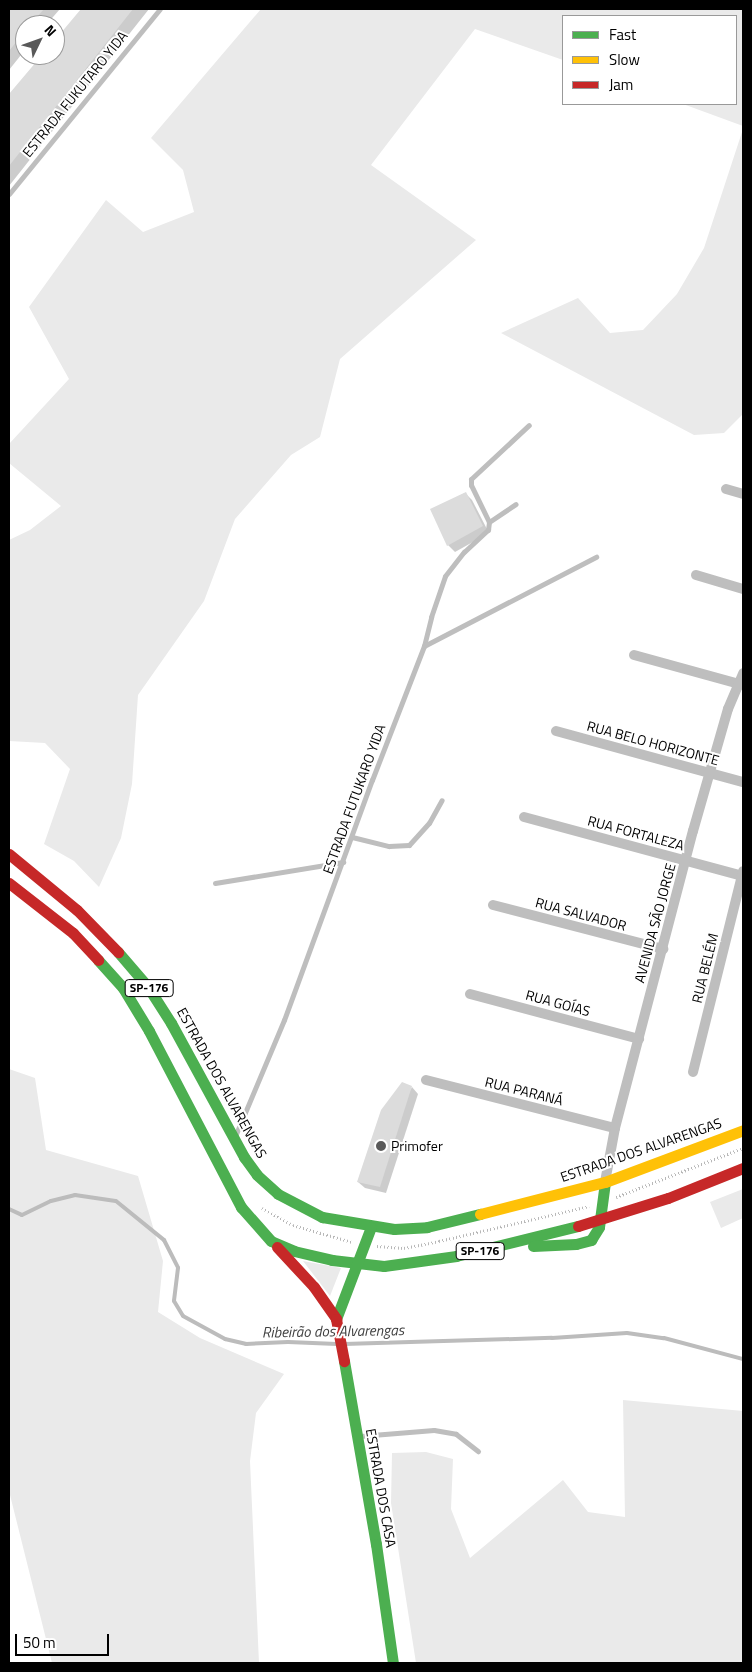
<!DOCTYPE html>
<html>
<head>
<meta charset="utf-8">
<style>
  body { margin:0 }
  #map { position:relative; width:752px; height:1672px; overflow:hidden; background:#fff; font-family:"Titillium Web",sans-serif }
  div>[style] { position:absolute }
  [style*='--x'] { left:calc(var(--x)*1px); top:calc(var(--y)*1px); width:calc(var(--w)*1px); rotate:calc(var(--a)*1deg) }
  .green>* { inset:0; background:#eaeaea }
  .shadow>* { inset:0; background:#0003 }
  .stream>* { height:4px; margin:-2px; padding:0 2px; transform-origin:2px; border-radius:2px; background:#bcbcbc }
  .building>* { inset:0; background:#dcdcdc }
  .path>* { height:2.5px; margin-top:-1.25px; transform-origin:0; background:repeating-linear-gradient(90deg,#b8b8b8 0 1px,transparent 0 3.5px) }
  .lane>* { height:5px; margin:-2.5px; padding:0 2.5px; transform-origin:2.5px; border-radius:2.5px; background:#bebebe }
  .street>* { height:10px; margin:-5px; padding:0 5px; transform-origin:5px; border-radius:5px; background:#bebebe }
  .fast>* { height:11px; margin:-5.5px; padding:0 5.5px; transform-origin:5.5px; border-radius:5.5px; background:#4caf50 }
  .slow>* { height:11px; margin:-5.5px; padding:0 5.5px; transform-origin:5.5px; border-radius:5.5px; background:#ffc107 }
  .jam>* { height:11px; margin:-5.5px; padding:0 5.5px; transform-origin:5.5px; border-radius:5.5px; background:#c62828 }
  .dots>* { width:14px; height:14px; translate:-50% -50%; box-sizing:border-box; border:2px solid #fff; border-radius:50% }
  span { translate:-50% -50%; white-space:nowrap; text-align:center; line-height:1.15; -webkit-text-stroke:4px #fff; paint-order:stroke }
  .shield-label span { padding:1px 4px; background:#fff; border:1px solid; border-radius:4px; -webkit-text-stroke-width:0 }
  .shield-label { font-size:12px; color:#000; font-weight:700 }
  .street-label { font-size:14px; color:#000 }
  .poi-label { font-size:14px; color:#000 }
  .left { translate:0 -50%; text-align:left }
  .water-label { font-size:15px; color:#404040; font-style:italic }
  .frame { position:absolute; inset:0; border:10px solid #000; pointer-events:none }
  .legend { position:absolute; left:562px; top:15px; width:175px; height:90px; box-sizing:border-box; background:#fff; border:1px solid #999; margin:0; padding:6px 9px; list-style:none; font-size:15px; color:#000 }
  .legend li { display:flex; align-items:center; gap:10px; height:25px }
  .legend b { width:25px; border:1px solid #999 }
  .north { position:absolute; left:15px; top:15px; width:50px; height:50px; box-sizing:border-box; background:#fff; border:1px solid #999; border-radius:50%; rotate:48deg; font-size:14px; font-weight:700; line-height:20px; text-align:center; color:#000 }
  .north::after { content:''; display:block; margin:auto; width:18px; height:22px; background:#595959; clip-path:polygon(50% 0,100% 100%,50% 72%,0 100%) }
  .scale { position:absolute; left:15px; top:1634px; width:94px; height:22px; box-sizing:border-box; border:2px solid #000; border-top:0; padding-left:6px; font-size:15px; line-height:18px; white-space:nowrap; color:#000; -webkit-text-stroke:4px #fff; paint-order:stroke }
</style>
</head>
<body>
<div id="map">
  <div class="green">
    <div style="clip-path:polygon(261px 9px,743px 9px,743px 126px,683px 104px,736px 104px,736px 16px,563px 16px,563px 60px,475px 29px,371px 165px,476px 240px,340px 359px,320px 437px,291px 455px,235px 519px,204px 601px,138px 695px,132px 784px,121px 838px,99px 887px,74px 861px,44px 844px,70px 769px,45px 743px,9px 741px,9px 540px,30px 530px,61px 506px,9px 463px,9px 444px,69px 379px,29px 307px,106px 200px,143px 232px,194px 212px,183px 170px,151px 138px)"></div>
    <div style="clip-path:polygon(743px 129px,743px 414px,724px 433px,694px 435px,501px 333px,578px 298px,610px 333px,643px 330px,677px 294px,704px 248px)"></div>
    <div style="clip-path:polygon(9px 1069px,35px 1078px,46px 1150px,138px 1176px,163px 1261px,158px 1312px,200px 1338px,284px 1374px,256px 1413px,250px 1461px,259px 1663px,52px 1663px,9px 1491px)"></div>
    <div style="clip-path:polygon(743px 1189px,743px 1218px,721px 1228px,710px 1202px)"></div>
    <div style="clip-path:polygon(303px 1261px,341px 1268px,330px 1296px)"></div>
    <div style="clip-path:polygon(623px 1400px,743px 1411px,743px 1663px,416px 1663px,391px 1503px,392px 1453px,426px 1452px,453px 1459px,451px 1509px,470px 1558px,563px 1480px,588px 1512px,625px 1517px)"></div>
  </div>
  <div class="shadow">
    <div style="clip-path:polygon(9px 9px,60px 9px,46px 25px,25px 25px,25px 50px,9px 70px)"></div>
    <div style="clip-path:polygon(83px 9px,149px 9px,9px 186px,9px 96px,44px 55px,55px 55px,55px 42px)"></div>
    <div style="clip-path:polygon(465px 493px,472px 500px,489px 533px,455px 552px,448px 545px,431px 510px)"></div>
    <div style="clip-path:polygon(412px 1087px,418px 1094px,386px 1193px,365px 1188px,358px 1182px)"></div>
  </div>
  <div class="stream">
    <div style="--x:9;--y:1209;--w:14;--a:25"></div>
    <div style="--x:22;--y:1215;--w:32;--a:-26"></div>
    <div style="--x:51;--y:1201;--w:25;--a:-14"></div>
    <div style="--x:75;--y:1195;--w:41;--a:8.3"></div>
    <div style="--x:116;--y:1201;--w:62;--a:39.1"></div>
    <div style="--x:164;--y:1240;--w:31;--a:63"></div>
    <div style="--x:178;--y:1268;--w:33;--a:97"></div>
    <div style="--x:174;--y:1301;--w:17;--a:59"></div>
    <div style="--x:183;--y:1316;--w:48;--a:28.7"></div>
    <div style="--x:225;--y:1339;--w:22;--a:13"></div>
    <div style="--x:246;--y:1344;--w:42;--a:-2.7"></div>
    <div style="--x:288;--y:1342;--w:49;--a:2.3"></div>
    <div style="--x:344;--y:1344;--w:208;--a:-1.7"></div>
    <div style="--x:552;--y:1338;--w:75;--a:-3.8"></div>
    <div style="--x:627;--y:1333;--w:37;--a:8"></div>
    <div style="--x:664;--y:1338;--w:82;--a:14.9"></div>
  </div>
  <div class="building">
    <div style="clip-path:polygon(9px 9px,44px 9px,30px 25px,25px 25px,25px 31px,9px 51px)"></div>
    <div style="clip-path:polygon(81px 9px,133px 9px,9px 166px,9px 94px,42px 55px,55px 55px,55px 40px)"></div>
    <div style="clip-path:polygon(466px 492px,483px 526px,447px 546px,430px 509px)"></div>
    <div style="clip-path:polygon(402px 1082px,412px 1086px,380px 1187px,357px 1182px,381px 1110px)"></div>
  </div>
  <div class="path">
    <div style="--x:616;--y:1197;--w:136;--a:-21.1"></div>
    <div style="--x:262;--y:1208;--w:35;--a:29"></div>
    <div style="--x:293;--y:1225;--w:61;--a:16.1"></div>
    <div style="--x:377;--y:1246;--w:27;--a:4"></div>
    <div style="--x:404;--y:1248;--w:36;--a:-11"></div>
    <div style="--x:439;--y:1241;--w:154;--a:-13.1"></div>
  </div>
  <div class="lane">
    <div style="--x:9;--y:194;--w:239;--a:-50.8"></div>
    <div style="--x:489;--y:522;--w:32;--a:-34"></div>
    <div style="--x:424;--y:646;--w:30;--a:-76"></div>
    <div style="--x:431;--y:617;--w:43;--a:-71.1"></div>
    <div style="--x:445;--y:576;--w:31;--a:-52"></div>
    <div style="--x:464;--y:552;--w:33;--a:-43"></div>
    <div style="--x:488;--y:530;--w:8;--a:-83"></div>
    <div style="--x:489;--y:522;--w:41;--a:-115.9"></div>
    <div style="--x:471;--y:485;--w:6;--a:-90"></div>
    <div style="--x:471;--y:479;--w:79;--a:-43"></div>
    <div style="--x:352;--y:837;--w:38;--a:14"></div>
    <div style="--x:389;--y:846;--w:20;--a:-3"></div>
    <div style="--x:409;--y:845;--w:30;--a:-48"></div>
    <div style="--x:429;--y:823;--w:26;--a:-61"></div>
    <div style="--x:215;--y:883;--w:130;--a:-9.3"></div>
    <div style="--x:236;--y:1134;--w:124;--a:-67.2"></div>
    <div style="--x:284;--y:1020;--w:256;--a:-69.9"></div>
    <div style="--x:372;--y:780;--w:144;--a:-68.8"></div>
    <div style="--x:424;--y:646;--w:194;--a:-27.4"></div>
    <div style="--x:360;--y:1436;--w:74;--a:-4.6"></div>
    <div style="--x:434;--y:1430;--w:22;--a:10"></div>
    <div style="--x:456;--y:1434;--w:28;--a:38"></div>
  </div>
  <div class="street">
    <div style="--x:726;--y:489;--w:18;--a:16"></div>
    <div style="--x:696;--y:575;--w:49;--a:16.6"></div>
    <div style="--x:634;--y:655;--w:113;--a:15.4"></div>
    <div style="--x:556;--y:731;--w:194;--a:15.3"></div>
    <div style="--x:524;--y:817;--w:226;--a:15.1"></div>
    <div style="--x:493;--y:905;--w:176;--a:14.5"></div>
    <div style="--x:470;--y:994;--w:175;--a:14.9"></div>
    <div style="--x:693;--y:1072;--w:207;--a:-76"></div>
    <div style="--x:426;--y:1080;--w:195;--a:14.3"></div>
    <div style="--x:605;--y:1182;--w:55;--a:-79.5"></div>
    <div style="--x:615;--y:1128;--w:307;--a:-75.3"></div>
    <div style="--x:693;--y:831;--w:127;--a:-74"></div>
    <div style="--x:728;--y:709;--w:39;--a:-67"></div>
  </div>
  <div class="fast">
    <div style="--x:118;--y:952;--w:46;--a:49.4"></div>
    <div style="--x:148;--y:987;--w:43;--a:57.4"></div>
    <div style="--x:171;--y:1023;--w:153;--a:61.4"></div>
    <div style="--x:244;--y:1157;--w:22;--a:54"></div>
    <div style="--x:257;--y:1175;--w:28;--a:42"></div>
    <div style="--x:278;--y:1194;--w:50;--a:27.6"></div>
    <div style="--x:322;--y:1217;--w:73;--a:9.5"></div>
    <div style="--x:394;--y:1229;--w:33;--a:-3"></div>
    <div style="--x:427;--y:1227;--w:55;--a:-13.8"></div>
    <div style="--x:98;--y:960;--w:38;--a:48"></div>
    <div style="--x:123;--y:988;--w:50;--a:58.8"></div>
    <div style="--x:149;--y:1031;--w:199;--a:62.4"></div>
    <div style="--x:241;--y:1207;--w:45;--a:48.6"></div>
    <div style="--x:271;--y:1241;--w:25;--a:23"></div>
    <div style="--x:294;--y:1251;--w:39;--a:13"></div>
    <div style="--x:332;--y:1260;--w:52;--a:6.6"></div>
    <div style="--x:384;--y:1266;--w:73;--a:-7.9"></div>
    <div style="--x:456;--y:1256;--w:126;--a:-13.8"></div>
    <div style="--x:533;--y:1246;--w:43;--a:-2.7"></div>
    <div style="--x:576;--y:1244;--w:16;--a:-15"></div>
    <div style="--x:591;--y:1240;--w:15;--a:-58"></div>
    <div style="--x:599;--y:1227;--w:45;--a:-82.4"></div>
    <div style="--x:336;--y:1319;--w:98;--a:-69.2"></div>
    <div style="--x:344;--y:1361;--w:186;--a:80.1"></div>
    <div style="--x:376;--y:1544;--w:120;--a:81.9"></div>
  </div>
  <div class="slow">
    <div style="--x:480;--y:1214;--w:129;--a:-14.4"></div>
    <div style="--x:605;--y:1182;--w:147;--a:-20.6"></div>
  </div>
  <div class="jam">
    <div style="--x:9;--y:854;--w:88;--a:39.5"></div>
    <div style="--x:77;--y:910;--w:59;--a:45.7"></div>
    <div style="--x:9;--y:883;--w:81;--a:38"></div>
    <div style="--x:73;--y:933;--w:37;--a:47"></div>
    <div style="--x:578;--y:1226;--w:94;--a:-17.3"></div>
    <div style="--x:668;--y:1198;--w:81;--a:-21.8"></div>
    <div style="--x:277;--y:1247;--w:54;--a:47.2"></div>
    <div style="--x:314;--y:1287;--w:39;--a:55"></div>
    <div style="--x:336;--y:1319;--w:43;--a:79.2"></div>
  </div>
  <div class="dots">
    <div style="left:381px;top:1146px;background:#595959"></div>
  </div>
  <div class="shield-label">
    <span style="left:149px;top:988px">SP-176</span>
    <span style="left:480px;top:1251px">SP-176</span>
  </div>
  <div class="street-label">
    <span style="left:75px;top:94px;rotate:-51deg">ESTRADA FUKUTARO YIDA</span>
    <span style="left:653px;top:743px;rotate:15deg">RUA BELO HORIZONTE</span>
    <span style="left:354px;top:799px;rotate:-70deg">ESTRADA FUTUKARO YIDA</span>
    <span style="left:636px;top:833px;rotate:15deg">RUA FORTALEZA</span>
    <span style="left:581px;top:914px;rotate:15deg">RUA SALVADOR</span>
    <span style="left:655px;top:923px;rotate:-75deg">AVENIDA SÃO JORGE</span>
    <span style="left:705px;top:968px;rotate:-76deg">RUA BELÉM</span>
    <span style="left:558px;top:1003px;rotate:15deg">RUA GOÍAS</span>
    <span style="left:222px;top:1083px;rotate:61deg">ESTRADA DOS ALVARENGAS</span>
    <span style="left:524px;top:1091px;rotate:14deg">RUA PARANÁ</span>
    <span style="left:641px;top:1150px;rotate:-19deg">ESTRADA DOS ALVARENGAS</span>
    <span style="left:381px;top:1488px;rotate:80deg">ESTRADA DOS CASA</span>
  </div>
  <div class="poi-label">
    <span class="left" style="left:391px;top:1146px">Primofer</span>
  </div>
  <div class="water-label">
    <span style="left:333px;top:1331px;rotate:-1deg">Ribeirão dos Alvarengas</span>
  </div>
  <div class="frame"></div>
  <ul class="legend">
  <li><b style="height:6px;background:#4caf50"></b>Fast</li>
  <li><b style="height:6px;background:#ffc107"></b>Slow</li>
  <li><b style="height:6px;background:#c62828"></b>Jam</li>
  </ul>
  <div class="north">N</div>
  <div class="scale">50 m</div>
</div>
</body>
</html>
